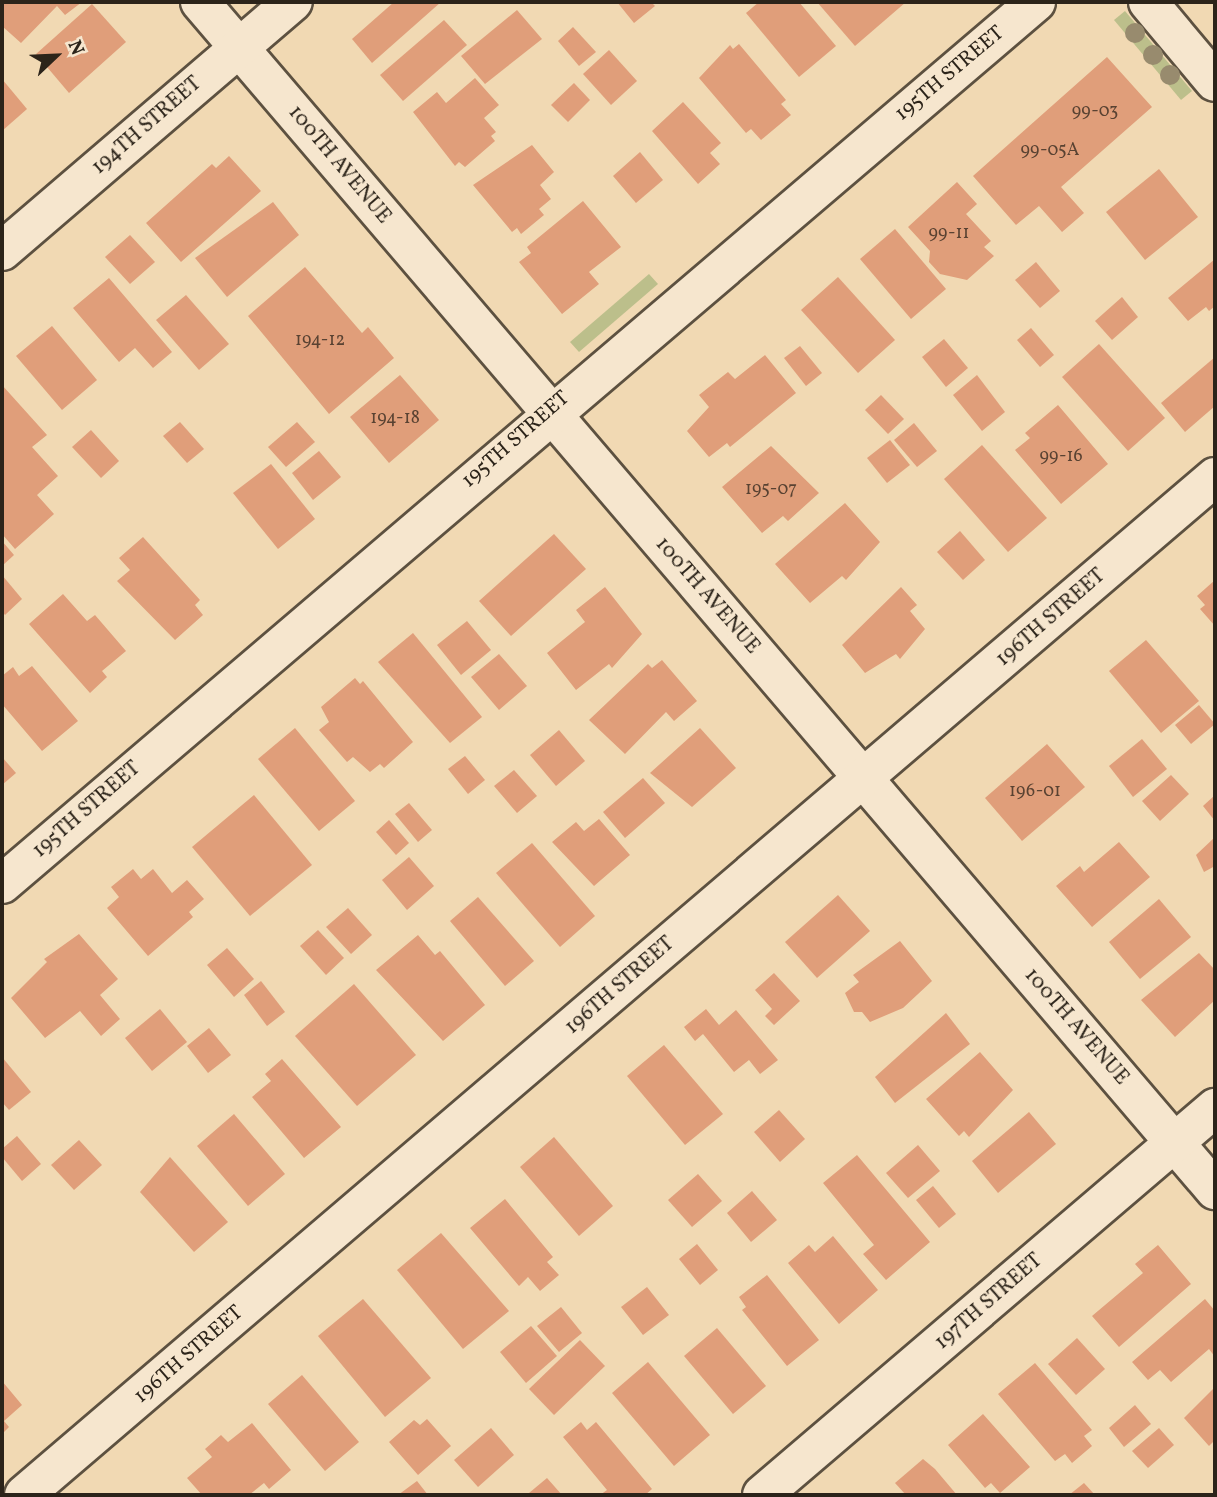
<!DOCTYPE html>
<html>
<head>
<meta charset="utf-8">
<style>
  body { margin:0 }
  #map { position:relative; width:1217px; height:1497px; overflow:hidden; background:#f1d9b3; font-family:Vollkorn,serif }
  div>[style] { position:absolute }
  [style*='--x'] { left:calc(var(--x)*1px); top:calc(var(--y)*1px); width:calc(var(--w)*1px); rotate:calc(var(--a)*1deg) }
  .green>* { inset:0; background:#bcbf8b }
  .building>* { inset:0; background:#e09e7a }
  .roads { filter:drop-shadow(2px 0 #5d5140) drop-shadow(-2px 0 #5d5140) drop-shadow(0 2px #5d5140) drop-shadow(0 -2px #5d5140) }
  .street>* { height:38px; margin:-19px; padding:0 19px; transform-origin:19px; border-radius:19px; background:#f6e6ce }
  .trees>* { width:20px; height:20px; margin:-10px; border-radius:50%; background:#988b6e }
  span { translate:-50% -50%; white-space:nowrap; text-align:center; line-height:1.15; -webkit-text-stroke:5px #f6e6ce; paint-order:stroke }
  .number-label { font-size:18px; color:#594232 }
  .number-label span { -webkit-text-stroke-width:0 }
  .street-label { font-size:21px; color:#2c241a }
  .frame { position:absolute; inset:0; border:4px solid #2c241a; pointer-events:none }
  .north { position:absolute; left:21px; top:21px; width:70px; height:70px; -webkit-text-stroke:5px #f6e6ce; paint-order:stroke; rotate:67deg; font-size:19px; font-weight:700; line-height:28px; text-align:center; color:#2c241a }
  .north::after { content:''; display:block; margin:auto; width:24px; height:32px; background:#2c241a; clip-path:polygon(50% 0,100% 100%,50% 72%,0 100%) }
</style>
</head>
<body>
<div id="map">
  <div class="green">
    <div style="clip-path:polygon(1125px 11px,1192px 91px,1181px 100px,1114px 20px)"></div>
    <div style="clip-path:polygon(649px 274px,658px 284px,579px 352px,570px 342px)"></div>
  </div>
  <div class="building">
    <div style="clip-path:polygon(2px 2px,82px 2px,65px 15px,57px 6px,21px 43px,2px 26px)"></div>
    <div style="clip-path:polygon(394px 2px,441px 2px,372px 63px,352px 39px)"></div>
    <div style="clip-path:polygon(617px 2px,651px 2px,655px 6px,634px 23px)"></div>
    <div style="clip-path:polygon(759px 2px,799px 2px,836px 46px,799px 77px,746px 13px)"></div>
    <div style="clip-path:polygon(817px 2px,906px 2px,855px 46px)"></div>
    <div style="clip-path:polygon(92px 4px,126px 42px,69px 93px,36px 54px)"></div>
    <div style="clip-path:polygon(517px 10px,542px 39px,485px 84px,461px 56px)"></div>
    <div style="clip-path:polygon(444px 20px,467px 45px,403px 101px,380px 75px)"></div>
    <div style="clip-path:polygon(573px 27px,596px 52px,579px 66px,558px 41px)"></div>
    <div style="clip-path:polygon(739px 44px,786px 100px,781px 104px,791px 115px,761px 140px,751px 129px,746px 133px,699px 78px,730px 45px,733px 49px)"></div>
    <div style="clip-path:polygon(609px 50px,637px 81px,611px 105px,583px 74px)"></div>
    <div style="clip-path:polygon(1107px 57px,1152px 107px,1061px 187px,1084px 213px,1062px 232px,1039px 206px,1016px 225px,973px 176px)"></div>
    <div style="clip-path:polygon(475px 78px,499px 105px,484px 118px,496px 132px,491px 136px,495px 141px,465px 167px,459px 162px,455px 166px,413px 112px,437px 92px,446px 103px)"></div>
    <div style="clip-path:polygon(2px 79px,27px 109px,2px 131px)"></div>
    <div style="clip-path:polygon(574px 83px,590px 100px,568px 122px,551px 105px)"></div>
    <div style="clip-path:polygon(683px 102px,721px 143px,710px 153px,720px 164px,698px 184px,652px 131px)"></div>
    <div style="clip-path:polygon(532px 145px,554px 172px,540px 185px,551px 199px,539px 209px,544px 215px,521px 234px,517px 228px,512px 232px,473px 185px)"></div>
    <div style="clip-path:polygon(640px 152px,663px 180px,636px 203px,613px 176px)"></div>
    <div style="clip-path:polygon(229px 156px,261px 191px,181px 262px,146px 223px,212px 164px,216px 168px)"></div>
    <div style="clip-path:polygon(1159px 169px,1198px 217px,1145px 260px,1106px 212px)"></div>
    <div style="clip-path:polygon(957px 182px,977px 204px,966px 214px,991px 241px,984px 247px,994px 256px,967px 280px,940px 274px,929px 262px,930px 251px,908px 227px)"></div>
    <div style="clip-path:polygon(583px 201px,621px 247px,589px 272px,599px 284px,562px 314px,519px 262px,531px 253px,527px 247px)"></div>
    <div style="clip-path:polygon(273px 202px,299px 235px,227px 297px,195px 258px)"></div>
    <div style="clip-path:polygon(895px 229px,946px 289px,911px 319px,860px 259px)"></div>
    <div style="clip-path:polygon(130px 235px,155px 262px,130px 284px,105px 257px)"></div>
    <div style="clip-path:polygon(1215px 259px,1215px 306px,1209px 311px,1206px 307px,1188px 321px,1168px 298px)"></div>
    <div style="clip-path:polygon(1036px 262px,1060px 291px,1040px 308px,1015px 280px)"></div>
    <div style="clip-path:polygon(305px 267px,362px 333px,368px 327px,394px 358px,329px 414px,248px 316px)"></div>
    <div style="clip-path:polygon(838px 277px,895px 340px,858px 373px,801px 310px)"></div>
    <div style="clip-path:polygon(109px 278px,172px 352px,153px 368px,135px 348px,119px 362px,73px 308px)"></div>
    <div style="clip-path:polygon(186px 295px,229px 344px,199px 370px,156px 320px)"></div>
    <div style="clip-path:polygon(1122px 297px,1138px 317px,1112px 340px,1095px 321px)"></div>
    <div style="clip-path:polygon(52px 326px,97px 380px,62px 410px,16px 356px)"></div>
    <div style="clip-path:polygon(1031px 328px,1054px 355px,1040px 367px,1017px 340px)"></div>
    <div style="clip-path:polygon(944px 339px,968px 368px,946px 387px,922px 357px)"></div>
    <div style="clip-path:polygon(1099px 344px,1165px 418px,1128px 451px,1062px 377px)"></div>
    <div style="clip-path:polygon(800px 346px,822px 373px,806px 386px,784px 358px)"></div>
    <div style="clip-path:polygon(765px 355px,796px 393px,730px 447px,727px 443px,709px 457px,687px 431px,709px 407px,699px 395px,728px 372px,735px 379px)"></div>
    <div style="clip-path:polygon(1215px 357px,1215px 406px,1185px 432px,1161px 403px)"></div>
    <div style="clip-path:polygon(400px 375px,439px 420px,389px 463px,350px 417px)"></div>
    <div style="clip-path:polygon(977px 375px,1005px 412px,982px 431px,953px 395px)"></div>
    <div style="clip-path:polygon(2px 385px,47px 435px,32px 447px,58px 476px,37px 495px,54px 514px,15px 549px,2px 534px)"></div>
    <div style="clip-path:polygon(881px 395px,904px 419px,888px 434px,865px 410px)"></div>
    <div style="clip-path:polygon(1058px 405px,1108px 464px,1061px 504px,1015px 450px,1030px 438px,1025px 433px)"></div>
    <div style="clip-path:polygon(180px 422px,204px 449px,187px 463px,163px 436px)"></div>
    <div style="clip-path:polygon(297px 422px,315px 442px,286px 467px,268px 447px)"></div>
    <div style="clip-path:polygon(914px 423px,937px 451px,917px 467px,894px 440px)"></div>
    <div style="clip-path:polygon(91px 430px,119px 461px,101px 478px,72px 447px)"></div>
    <div style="clip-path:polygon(890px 440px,910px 465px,887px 483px,867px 458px)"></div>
    <div style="clip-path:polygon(982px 445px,1047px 518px,1008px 552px,944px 479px)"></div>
    <div style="clip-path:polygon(771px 446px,819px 493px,788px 521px,783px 516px,762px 533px,722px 487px)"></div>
    <div style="clip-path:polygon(319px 451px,341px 477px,313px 500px,292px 473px)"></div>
    <div style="clip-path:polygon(271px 464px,315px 519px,278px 549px,233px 493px)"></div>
    <div style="clip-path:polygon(845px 503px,880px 542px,846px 580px,842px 576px,810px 603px,775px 564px)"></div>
    <div style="clip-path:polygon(960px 531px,985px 560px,963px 580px,937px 552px)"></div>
    <div style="clip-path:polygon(554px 534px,586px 569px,511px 636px,479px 601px)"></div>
    <div style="clip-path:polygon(143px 537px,200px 600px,195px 605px,203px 615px,175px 640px,117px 581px,130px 570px,119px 558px)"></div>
    <div style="clip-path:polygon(2px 541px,14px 555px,2px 566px)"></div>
    <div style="clip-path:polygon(2px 575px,22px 599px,5px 615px,2px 611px)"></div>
    <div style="clip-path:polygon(1215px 580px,1215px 626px,1200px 609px,1205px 605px,1197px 596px)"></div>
    <div style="clip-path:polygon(605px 587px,642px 634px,612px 668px,609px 664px,576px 690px,547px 653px,585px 622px,576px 610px)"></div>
    <div style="clip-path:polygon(901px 587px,917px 605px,910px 611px,925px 629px,900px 659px,896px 654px,865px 673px,842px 645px)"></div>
    <div style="clip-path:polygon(63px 594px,87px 621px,95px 615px,126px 651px,102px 671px,107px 677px,90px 693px,29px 624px)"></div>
    <div style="clip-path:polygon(467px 621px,491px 650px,461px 675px,437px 645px)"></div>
    <div style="clip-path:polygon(413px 633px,482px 717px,450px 743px,378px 662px)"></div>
    <div style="clip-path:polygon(1146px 640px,1199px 701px,1161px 733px,1109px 671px)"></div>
    <div style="clip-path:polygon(499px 654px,527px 686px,499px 710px,471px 677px)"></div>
    <div style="clip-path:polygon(662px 660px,697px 701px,674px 721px,666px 712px,625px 754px,589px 720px,648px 664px,652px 668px)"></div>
    <div style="clip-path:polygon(32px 666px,78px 721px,42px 751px,2px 704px,2px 676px,13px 667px,19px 676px)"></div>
    <div style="clip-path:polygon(355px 678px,360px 684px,363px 681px,413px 742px,384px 768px,380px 764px,370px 772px,353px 757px,347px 762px,319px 730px,329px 722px,321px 707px)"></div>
    <div style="clip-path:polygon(1199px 705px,1215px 724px,1191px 744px,1175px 725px)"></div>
    <div style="clip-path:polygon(295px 728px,355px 801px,319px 831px,258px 759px)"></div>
    <div style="clip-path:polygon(700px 728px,736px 768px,692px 807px,650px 773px)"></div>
    <div style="clip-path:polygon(559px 730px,585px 761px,556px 786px,530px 755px)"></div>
    <div style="clip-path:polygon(1142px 739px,1167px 769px,1133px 797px,1109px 766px)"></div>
    <div style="clip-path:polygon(1047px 744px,1085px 787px,1022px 841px,985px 798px)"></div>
    <div style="clip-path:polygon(465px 756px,485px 780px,468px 794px,448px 769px)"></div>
    <div style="clip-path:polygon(2px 757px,16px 773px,2px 785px)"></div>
    <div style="clip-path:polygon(514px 770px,537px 796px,517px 813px,494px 786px)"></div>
    <div style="clip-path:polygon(1171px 775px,1189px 794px,1160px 821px,1142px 801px)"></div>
    <div style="clip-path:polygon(643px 778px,665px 803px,625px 838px,603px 812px)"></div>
    <div style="clip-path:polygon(254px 795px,312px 865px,250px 916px,192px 847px)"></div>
    <div style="clip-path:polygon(1215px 795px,1215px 821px,1203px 806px)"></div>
    <div style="clip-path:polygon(409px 803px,432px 830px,418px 842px,395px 814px)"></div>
    <div style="clip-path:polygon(599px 819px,630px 855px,594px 886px,552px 842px,576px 822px,584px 831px)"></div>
    <div style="clip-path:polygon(389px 820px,409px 843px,396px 855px,376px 832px)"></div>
    <div style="clip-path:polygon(1215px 837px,1215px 866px,1204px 872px,1196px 855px)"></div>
    <div style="clip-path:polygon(1119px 842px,1150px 877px,1092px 927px,1056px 886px,1080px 866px,1084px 872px)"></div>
    <div style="clip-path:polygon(532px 843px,595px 916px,560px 947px,496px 873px)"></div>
    <div style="clip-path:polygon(409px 857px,434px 886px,407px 910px,382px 880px)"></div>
    <div style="clip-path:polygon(133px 869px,141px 879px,153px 869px,172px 893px,187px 880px,204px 899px,189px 912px,193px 917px,148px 956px,107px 908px,119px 897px,111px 887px)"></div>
    <div style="clip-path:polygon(838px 895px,870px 931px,817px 978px,785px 942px)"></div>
    <div style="clip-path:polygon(478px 897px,534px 961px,505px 986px,450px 921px)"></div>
    <div style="clip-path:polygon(1159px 899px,1191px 937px,1140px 979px,1109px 942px)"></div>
    <div style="clip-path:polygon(348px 908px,372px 935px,351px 954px,326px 927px)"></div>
    <div style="clip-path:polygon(318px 930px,344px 958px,326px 975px,300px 946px)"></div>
    <div style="clip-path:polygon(79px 934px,118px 979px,100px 995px,120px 1019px,101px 1036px,80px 1011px,45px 1038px,11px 998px,47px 962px,44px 959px)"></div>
    <div style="clip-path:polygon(418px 935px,435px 955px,440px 951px,485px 1005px,443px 1041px,376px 970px)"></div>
    <div style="clip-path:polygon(900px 941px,932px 981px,903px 1008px,870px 1022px,862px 1012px,854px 1012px,845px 993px,859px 982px,853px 975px)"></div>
    <div style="clip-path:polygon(227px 948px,254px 979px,234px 997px,207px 965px)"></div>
    <div style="clip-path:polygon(1199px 953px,1215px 970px,1215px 1000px,1175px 1037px,1141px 1000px)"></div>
    <div style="clip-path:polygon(774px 973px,800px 1001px,774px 1025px,765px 1016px,772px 1009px,755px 990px)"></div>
    <div style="clip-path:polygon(261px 981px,285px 1012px,267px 1026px,244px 995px)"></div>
    <div style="clip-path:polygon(354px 984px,416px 1055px,357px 1106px,295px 1036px)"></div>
    <div style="clip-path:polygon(160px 1009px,187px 1042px,152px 1071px,125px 1038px)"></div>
    <div style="clip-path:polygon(706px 1009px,719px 1025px,736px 1010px,778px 1060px,760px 1074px,749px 1060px,734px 1072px,703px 1034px,695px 1041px,684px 1027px)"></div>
    <div style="clip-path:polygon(946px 1013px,970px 1044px,895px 1103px,875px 1077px)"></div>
    <div style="clip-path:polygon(209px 1028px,231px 1055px,208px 1073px,187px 1046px)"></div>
    <div style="clip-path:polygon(664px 1045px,723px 1114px,685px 1145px,627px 1076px)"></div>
    <div style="clip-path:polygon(980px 1052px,1013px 1090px,969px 1137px,964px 1131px,959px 1136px,926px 1099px)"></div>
    <div style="clip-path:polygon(2px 1057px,31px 1092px,9px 1110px,2px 1102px)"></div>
    <div style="clip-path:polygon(282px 1059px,341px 1127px,304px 1158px,252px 1097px,271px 1081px,265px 1074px)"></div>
    <div style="clip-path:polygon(779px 1110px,805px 1139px,780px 1162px,754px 1132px)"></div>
    <div style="clip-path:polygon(1029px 1112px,1056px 1144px,998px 1193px,972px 1161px)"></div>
    <div style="clip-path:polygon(234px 1114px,285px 1174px,248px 1206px,197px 1146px)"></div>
    <div style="clip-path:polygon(17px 1136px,41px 1164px,22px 1181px,2px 1157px,2px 1149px)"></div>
    <div style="clip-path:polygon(554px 1137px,613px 1206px,579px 1236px,520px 1167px)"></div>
    <div style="clip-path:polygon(79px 1140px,102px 1165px,74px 1190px,51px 1165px)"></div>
    <div style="clip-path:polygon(918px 1145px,940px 1171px,908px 1198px,886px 1173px)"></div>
    <div style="clip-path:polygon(857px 1155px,930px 1242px,886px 1280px,863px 1254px,874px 1245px,823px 1183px)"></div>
    <div style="clip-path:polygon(170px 1157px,228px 1222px,194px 1252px,140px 1192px)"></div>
    <div style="clip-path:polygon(698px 1174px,722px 1201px,692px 1227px,668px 1200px)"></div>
    <div style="clip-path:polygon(933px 1186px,956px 1214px,939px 1228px,916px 1200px)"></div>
    <div style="clip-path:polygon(752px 1191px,777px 1220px,751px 1242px,727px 1213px)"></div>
    <div style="clip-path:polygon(505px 1199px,553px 1257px,547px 1262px,559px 1275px,540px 1291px,528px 1277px,519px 1286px,470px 1228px)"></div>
    <div style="clip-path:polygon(441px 1233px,509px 1311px,463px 1349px,397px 1270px)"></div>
    <div style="clip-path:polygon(833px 1236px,878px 1290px,839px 1324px,788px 1263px,809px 1245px,815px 1252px)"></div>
    <div style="clip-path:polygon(697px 1244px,718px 1270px,700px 1285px,679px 1259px)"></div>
    <div style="clip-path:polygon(1158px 1245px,1191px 1284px,1119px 1347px,1092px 1316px,1143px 1273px,1135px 1264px)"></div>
    <div style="clip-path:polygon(767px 1275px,819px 1340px,787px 1366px,742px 1310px,746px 1307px,739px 1297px)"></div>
    <div style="clip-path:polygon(647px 1287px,669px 1315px,643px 1335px,621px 1307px)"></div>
    <div style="clip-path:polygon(363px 1299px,431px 1378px,385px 1417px,318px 1336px)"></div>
    <div style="clip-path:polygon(1205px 1299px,1215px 1311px,1215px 1357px,1209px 1349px,1171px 1382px,1160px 1370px,1148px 1380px,1132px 1362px)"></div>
    <div style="clip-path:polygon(561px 1307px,582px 1333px,559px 1352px,537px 1326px)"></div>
    <div style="clip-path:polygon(531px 1326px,557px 1356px,526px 1383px,500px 1352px)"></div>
    <div style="clip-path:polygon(717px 1328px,766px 1386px,733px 1414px,684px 1356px)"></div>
    <div style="clip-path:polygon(1077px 1338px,1105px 1369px,1076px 1395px,1048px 1364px)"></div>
    <div style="clip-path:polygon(580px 1340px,605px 1366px,554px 1415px,529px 1389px)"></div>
    <div style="clip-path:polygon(648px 1362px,710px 1435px,674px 1466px,612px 1393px)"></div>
    <div style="clip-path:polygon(1035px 1363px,1092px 1430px,1084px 1436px,1092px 1446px,1072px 1463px,1065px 1454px,1055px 1461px,998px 1394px)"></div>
    <div style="clip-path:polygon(302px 1375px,359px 1442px,325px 1471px,268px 1404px)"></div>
    <div style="clip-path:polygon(2px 1381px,22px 1405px,4px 1421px,9px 1427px,2px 1434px)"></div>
    <div style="clip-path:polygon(1215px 1387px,1215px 1440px,1209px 1446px,1184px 1418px)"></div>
    <div style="clip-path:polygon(1135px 1405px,1151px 1424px,1124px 1447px,1109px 1428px)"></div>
    <div style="clip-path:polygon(983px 1414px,1030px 1467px,1000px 1493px,991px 1483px,985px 1488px,948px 1445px)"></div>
    <div style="clip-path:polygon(427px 1419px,451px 1446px,418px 1475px,389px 1442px,414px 1420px,420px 1425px)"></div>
    <div style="clip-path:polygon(581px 1422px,587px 1430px,596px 1422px,652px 1489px,645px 1495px,600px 1495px,607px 1490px,563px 1437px)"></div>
    <div style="clip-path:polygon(252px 1423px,291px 1470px,269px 1489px,264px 1483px,249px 1495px,202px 1495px,187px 1478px,212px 1457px,205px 1449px,221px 1435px,228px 1442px)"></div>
    <div style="clip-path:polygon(491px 1428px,514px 1455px,478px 1487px,454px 1460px)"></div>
    <div style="clip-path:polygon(1159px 1428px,1174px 1445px,1148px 1468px,1132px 1451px)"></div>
    <div style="clip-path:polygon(923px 1459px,935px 1469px,957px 1495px,906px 1495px,895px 1483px)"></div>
    <div style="clip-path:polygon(547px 1478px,562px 1495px,531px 1495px,529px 1493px)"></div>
    <div style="clip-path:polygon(417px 1481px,428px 1495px,398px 1495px)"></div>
    <div style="clip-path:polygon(1084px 1483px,1095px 1495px,1069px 1495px)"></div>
  </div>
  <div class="roads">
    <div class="street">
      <div style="--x:200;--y:2;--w:1563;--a:49.49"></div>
      <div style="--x:1148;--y:2;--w:104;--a:50.1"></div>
      <div style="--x:2;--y:251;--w:383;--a:-40.6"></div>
      <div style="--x:2;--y:884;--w:1359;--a:-40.46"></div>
      <div style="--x:24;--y:1495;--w:1567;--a:-40.52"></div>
      <div style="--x:762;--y:1495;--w:596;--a:-40.51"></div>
    </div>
  </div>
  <div class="trees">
    <div style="left:1135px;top:33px"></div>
    <div style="left:1153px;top:55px"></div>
    <div style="left:1170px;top:75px"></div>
  </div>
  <div class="number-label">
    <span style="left:1095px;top:112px">99-03</span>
    <span style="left:1050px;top:151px">99-05A</span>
    <span style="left:949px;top:234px">99-11</span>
    <span style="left:320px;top:341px">194-12</span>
    <span style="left:395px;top:419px">194-18</span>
    <span style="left:1061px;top:457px">99-16</span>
    <span style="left:771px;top:490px">195-07</span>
    <span style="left:1035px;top:792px">196-01</span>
  </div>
  <div class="street-label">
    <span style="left:950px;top:74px;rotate:-40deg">195TH STREET</span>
    <span style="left:147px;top:126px;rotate:-41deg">194TH STREET</span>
    <span style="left:339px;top:165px;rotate:50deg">100TH AVENUE</span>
    <span style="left:516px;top:440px;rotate:-41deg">195TH STREET</span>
    <span style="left:707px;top:596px;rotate:49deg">100TH AVENUE</span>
    <span style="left:1051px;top:618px;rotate:-41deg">196TH STREET</span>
    <span style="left:87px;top:810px;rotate:-41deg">195TH STREET</span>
    <span style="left:620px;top:986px;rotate:-41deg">196TH STREET</span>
    <span style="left:1076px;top:1027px;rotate:49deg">100TH AVENUE</span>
    <span style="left:989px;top:1302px;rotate:-41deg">197TH STREET</span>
    <span style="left:189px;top:1355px;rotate:-41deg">196TH STREET</span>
  </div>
  <div class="frame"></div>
  <div class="north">N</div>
</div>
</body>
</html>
